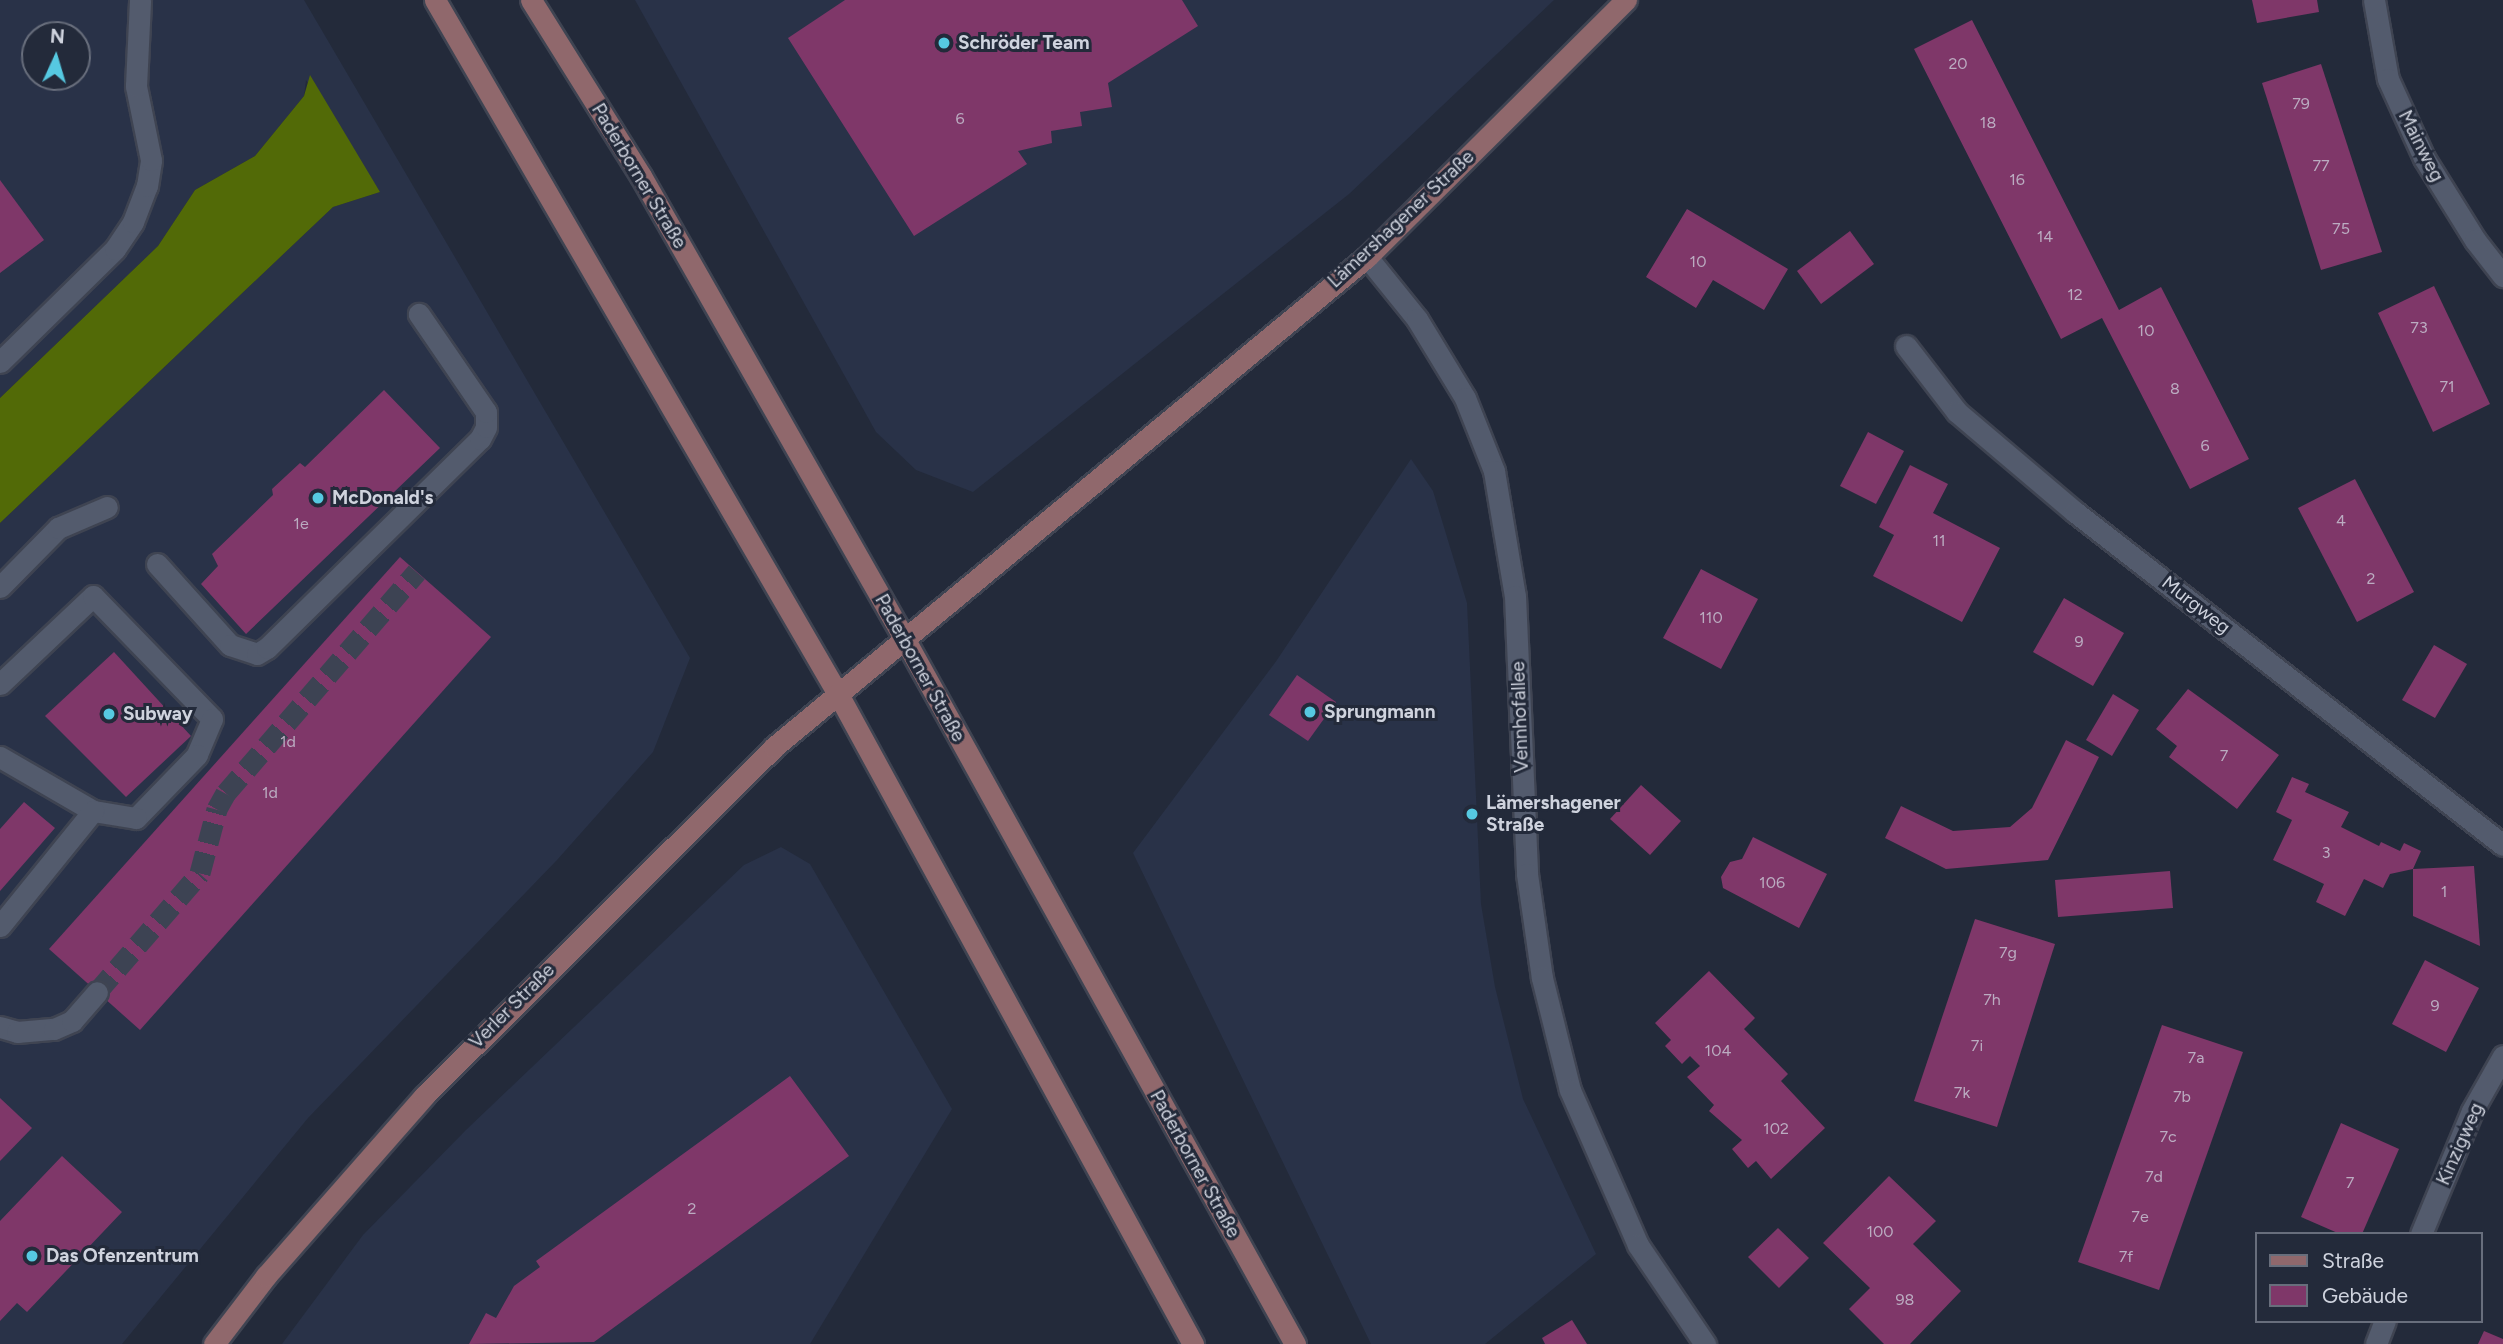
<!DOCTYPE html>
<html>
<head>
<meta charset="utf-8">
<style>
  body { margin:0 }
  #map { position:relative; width:2503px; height:1344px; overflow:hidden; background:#232a3a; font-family:Figtree,sans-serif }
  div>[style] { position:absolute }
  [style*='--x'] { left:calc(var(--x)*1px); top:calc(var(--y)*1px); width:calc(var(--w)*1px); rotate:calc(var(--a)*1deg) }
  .built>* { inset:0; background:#293248 }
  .forest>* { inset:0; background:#526a07 }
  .building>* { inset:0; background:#7f3769 }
  .minor-tunnel>* { height:21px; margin-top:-10.5px; transform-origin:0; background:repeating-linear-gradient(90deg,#3d4353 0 21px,transparent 0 31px) }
  .roads { filter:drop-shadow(2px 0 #3f4452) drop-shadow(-2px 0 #3f4452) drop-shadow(0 2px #3f4452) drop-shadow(0 -2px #3f4452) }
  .minor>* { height:21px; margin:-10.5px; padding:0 10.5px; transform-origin:10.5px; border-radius:10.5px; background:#535b6d }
  .major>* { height:21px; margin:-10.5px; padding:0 10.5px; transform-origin:10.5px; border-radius:10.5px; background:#90686c }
  .dots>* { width:19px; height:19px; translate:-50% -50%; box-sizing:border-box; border:4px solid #232a3a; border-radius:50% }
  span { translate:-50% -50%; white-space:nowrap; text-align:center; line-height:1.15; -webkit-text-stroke:6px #232a3a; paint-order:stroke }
  .number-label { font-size:16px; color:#bbacc1 }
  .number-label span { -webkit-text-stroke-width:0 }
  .poi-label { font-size:19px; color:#cfd3de; font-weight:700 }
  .left { translate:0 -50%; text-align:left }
  .street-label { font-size:19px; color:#cfd3de }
  .legend { position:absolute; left:2255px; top:1232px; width:228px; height:91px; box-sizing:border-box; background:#232a3a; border:2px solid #686e7c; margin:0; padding:9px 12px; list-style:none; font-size:21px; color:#cfd3de }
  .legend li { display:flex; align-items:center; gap:14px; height:35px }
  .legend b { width:35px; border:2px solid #686e7c }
  .north { position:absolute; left:21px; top:21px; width:70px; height:70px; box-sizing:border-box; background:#232a3a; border:2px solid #686e7c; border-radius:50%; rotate:4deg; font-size:19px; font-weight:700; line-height:28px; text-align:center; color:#cfd3de }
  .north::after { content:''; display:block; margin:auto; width:24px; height:32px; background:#56c9e1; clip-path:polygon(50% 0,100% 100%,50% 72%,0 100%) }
</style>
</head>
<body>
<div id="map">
  <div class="built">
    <div style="clip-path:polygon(evenodd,0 0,304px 0,690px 658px,653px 752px,557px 860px,308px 1118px,122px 1344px,0 1344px,0 523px,333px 207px,380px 192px,306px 80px,304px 96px,255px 156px,195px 190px,158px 246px,0 398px,0 0,35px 35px,77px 35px,77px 77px,35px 77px,35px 35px)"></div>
    <div style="clip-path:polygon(635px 0,1554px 0,1349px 194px,973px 492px,916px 470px,876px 432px)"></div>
    <div style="clip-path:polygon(1411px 459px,1433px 491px,1467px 603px,1481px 904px,1495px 987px,1523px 1099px,1596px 1254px,1485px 1344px,1371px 1344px,1133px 853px,1277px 660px)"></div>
    <div style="clip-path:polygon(781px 847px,810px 864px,952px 1109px,810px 1344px,282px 1344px,363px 1235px,466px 1130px,744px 865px)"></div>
  </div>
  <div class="forest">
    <div style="clip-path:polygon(310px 75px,380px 192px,333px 207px,0 523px,0 398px,158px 246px,195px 190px,255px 156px,304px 96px)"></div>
  </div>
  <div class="building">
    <div style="clip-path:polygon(845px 0,1182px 0,1198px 26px,1108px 83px,1112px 107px,1080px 112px,1082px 126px,1051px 131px,1052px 143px,1018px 151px,1027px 164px,914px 236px,788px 38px)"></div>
    <div style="clip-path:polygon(2252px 0,2317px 0,2319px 12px,2257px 23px)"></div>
    <div style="clip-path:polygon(1972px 20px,2119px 310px,2161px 287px,2249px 459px,2190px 489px,2102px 318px,2061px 339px,1914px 49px)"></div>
    <div style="clip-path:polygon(2321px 64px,2382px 252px,2321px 270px,2262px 83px)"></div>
    <div style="clip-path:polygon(0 180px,44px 240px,0 273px)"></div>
    <div style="clip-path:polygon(1687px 209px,1788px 269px,1764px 310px,1713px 280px,1696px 308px,1646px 277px)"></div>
    <div style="clip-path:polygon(1850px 231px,1874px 264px,1821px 304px,1797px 271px)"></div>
    <div style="clip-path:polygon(2434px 286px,2490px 404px,2433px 432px,2378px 313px)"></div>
    <div style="clip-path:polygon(384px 390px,440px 448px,246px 634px,201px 584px,218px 566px,212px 554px,273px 495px,272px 489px,300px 463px,305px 467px)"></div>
    <div style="clip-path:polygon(1868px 432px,1904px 451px,1876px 504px,1840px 486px)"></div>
    <div style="clip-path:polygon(1910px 465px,1948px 484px,1933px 513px,2000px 548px,1962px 622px,1873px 576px,1894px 535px,1879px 527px)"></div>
    <div style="clip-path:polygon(2355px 479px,2414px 592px,2357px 622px,2298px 508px)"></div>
    <div style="clip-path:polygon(400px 557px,491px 637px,140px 1030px,49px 949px)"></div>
    <div style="clip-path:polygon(1701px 569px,1758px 599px,1721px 669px,1663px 638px)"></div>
    <div style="clip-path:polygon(2064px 598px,2124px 633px,2093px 686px,2033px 652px)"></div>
    <div style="clip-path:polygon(2434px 645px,2467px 664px,2435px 718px,2402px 700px)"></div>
    <div style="clip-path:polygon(114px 652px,191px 736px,126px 797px,45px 716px)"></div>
    <div style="clip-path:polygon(1297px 675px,1336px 702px,1308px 741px,1269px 715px)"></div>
    <div style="clip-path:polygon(2188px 689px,2279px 755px,2237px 809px,2169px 757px,2177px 746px,2156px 729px)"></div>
    <div style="clip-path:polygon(2113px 694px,2139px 710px,2112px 756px,2086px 740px)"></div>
    <div style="clip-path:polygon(2066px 740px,2099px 757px,2048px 860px,1946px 869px,1885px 838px,1901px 806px,1953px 831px,2010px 827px,2032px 808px)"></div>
    <div style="clip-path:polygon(2292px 777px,2309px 784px,2305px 792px,2349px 812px,2341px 827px,2379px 846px,2381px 842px,2400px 851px,2404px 843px,2421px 851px,2413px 869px,2390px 874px,2383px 888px,2364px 879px,2345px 916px,2316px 902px,2324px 884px,2273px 860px,2292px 820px,2276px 812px)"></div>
    <div style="clip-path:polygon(1641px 785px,1681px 821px,1650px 855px,1610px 819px)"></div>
    <div style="clip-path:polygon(24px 802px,55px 828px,0 891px,0 829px)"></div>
    <div style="clip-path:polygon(1753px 837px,1827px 874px,1799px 928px,1723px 888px,1721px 877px,1730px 862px,1742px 859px)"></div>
    <div style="clip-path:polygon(2474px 866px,2480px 946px,2413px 916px,2413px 869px)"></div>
    <div style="clip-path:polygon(2170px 871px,2173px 908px,2058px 917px,2055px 880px)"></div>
    <div style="clip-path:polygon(1975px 919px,2055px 944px,1997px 1127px,1914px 1101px)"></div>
    <div style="clip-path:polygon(2425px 960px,2479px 988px,2446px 1052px,2392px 1024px)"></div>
    <div style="clip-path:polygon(1709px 971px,1755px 1018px,1744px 1029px,1788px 1074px,1781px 1081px,1825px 1128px,1771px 1179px,1756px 1161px,1748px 1168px,1732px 1149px,1742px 1140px,1709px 1111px,1714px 1105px,1687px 1077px,1700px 1066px,1690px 1056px,1682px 1064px,1665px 1046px,1671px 1040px,1655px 1023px)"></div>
    <div style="clip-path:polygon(2162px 1025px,2243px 1052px,2159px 1290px,2078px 1262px)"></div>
    <div style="clip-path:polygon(790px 1076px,849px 1156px,594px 1342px,469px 1344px,486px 1313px,496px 1318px,514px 1286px,540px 1267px,536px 1261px)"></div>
    <div style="clip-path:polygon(0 1098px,32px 1128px,0 1161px)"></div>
    <div style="clip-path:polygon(2341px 1123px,2399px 1149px,2362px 1234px,2340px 1234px,2301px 1217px)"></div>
    <div style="clip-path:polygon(62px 1156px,122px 1212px,27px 1312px,17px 1303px,0 1321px,0 1221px)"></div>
    <div style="clip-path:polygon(1889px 1176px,1936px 1221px,1913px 1244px,1961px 1291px,1910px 1344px,1884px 1344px,1849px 1309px,1870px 1288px,1823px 1243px)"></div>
    <div style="clip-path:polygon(1778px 1228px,1809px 1258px,1779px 1288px,1748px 1257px)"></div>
    <div style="clip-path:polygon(1572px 1320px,1587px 1344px,1545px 1344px,1542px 1338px)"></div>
    <div style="clip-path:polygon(2484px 1331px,2503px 1339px,2503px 1344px,2478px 1344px)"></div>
  </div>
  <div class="minor-tunnel">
    <div style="--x:97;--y:992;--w:157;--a:-49.1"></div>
    <div style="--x:200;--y:873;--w:66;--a:-75.1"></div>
    <div style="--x:217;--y:809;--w:18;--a:-61"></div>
    <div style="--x:226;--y:793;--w:292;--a:-49.2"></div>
  </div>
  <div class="roads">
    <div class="minor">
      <div style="--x:2374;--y:0;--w:80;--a:80"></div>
      <div style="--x:2388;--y:79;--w:87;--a:65.5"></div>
      <div style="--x:2424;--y:158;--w:97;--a:58.1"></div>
      <div style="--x:2475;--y:240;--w:46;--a:52.1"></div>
      <div style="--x:1367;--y:257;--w:80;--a:51.1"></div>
      <div style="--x:1417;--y:319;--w:92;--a:58.7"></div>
      <div style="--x:1465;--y:398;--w:79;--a:68.3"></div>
      <div style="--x:1494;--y:471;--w:127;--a:80.5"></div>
      <div style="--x:1515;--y:596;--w:278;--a:87.5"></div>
      <div style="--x:1527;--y:874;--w:105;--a:81.8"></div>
      <div style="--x:1542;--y:978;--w:115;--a:76"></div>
      <div style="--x:1570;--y:1090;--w:169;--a:66.3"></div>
      <div style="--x:1638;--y:1245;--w:120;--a:55.9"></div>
      <div style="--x:1906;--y:346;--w:83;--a:52.3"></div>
      <div style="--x:1957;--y:412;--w:155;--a:40.3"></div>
      <div style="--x:2075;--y:512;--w:542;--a:37.88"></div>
      <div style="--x:0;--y:362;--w:161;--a:-44.5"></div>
      <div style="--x:115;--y:249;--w:32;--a:-56"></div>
      <div style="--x:133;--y:222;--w:39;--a:-69"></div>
      <div style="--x:147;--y:186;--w:26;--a:-81"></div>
      <div style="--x:151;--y:160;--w:76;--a:-101.5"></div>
      <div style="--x:136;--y:86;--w:86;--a:-87.3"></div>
      <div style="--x:157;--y:564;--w:109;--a:48"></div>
      <div style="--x:230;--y:645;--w:28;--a:18"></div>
      <div style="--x:257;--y:654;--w:12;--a:-31"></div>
      <div style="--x:267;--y:648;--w:298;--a:-44.5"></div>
      <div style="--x:480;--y:439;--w:13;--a:-63"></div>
      <div style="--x:486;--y:427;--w:15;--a:-90"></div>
      <div style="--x:486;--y:412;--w:119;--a:-124.4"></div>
      <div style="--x:0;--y:587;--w:83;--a:-45.5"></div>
      <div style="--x:58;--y:528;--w:53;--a:-23.2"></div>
      <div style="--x:0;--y:684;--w:128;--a:-43.4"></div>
      <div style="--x:93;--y:596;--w:171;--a:45.9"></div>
      <div style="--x:212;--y:719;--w:39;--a:113"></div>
      <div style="--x:197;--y:755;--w:88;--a:134.1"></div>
      <div style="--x:136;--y:818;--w:44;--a:-170.8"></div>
      <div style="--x:0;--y:757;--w:108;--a:30.1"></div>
      <div style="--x:93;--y:811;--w:148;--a:129"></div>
      <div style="--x:0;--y:1027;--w:18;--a:16"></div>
      <div style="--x:17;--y:1032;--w:37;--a:-5"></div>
      <div style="--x:54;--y:1029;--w:20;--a:-24"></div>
      <div style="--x:72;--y:1021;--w:38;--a:-49"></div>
      <div style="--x:2421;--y:1234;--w:133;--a:-67.5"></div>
      <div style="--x:2472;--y:1111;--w:63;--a:-60.6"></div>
      <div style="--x:2376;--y:1344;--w:25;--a:-69"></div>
    </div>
    <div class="major">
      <div style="--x:435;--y:0;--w:803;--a:59.86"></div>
      <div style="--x:838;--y:694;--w:741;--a:61.36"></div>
      <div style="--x:531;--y:0;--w:208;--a:58"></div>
      <div style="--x:641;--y:176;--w:532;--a:60.35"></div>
      <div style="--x:904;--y:638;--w:807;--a:61.02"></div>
      <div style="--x:214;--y:1344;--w:86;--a:-52.6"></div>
      <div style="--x:266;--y:1276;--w:240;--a:-48.7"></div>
      <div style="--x:424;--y:1096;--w:494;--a:-44.9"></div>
      <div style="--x:774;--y:747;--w:769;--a:-39.57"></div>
      <div style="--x:1367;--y:257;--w:365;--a:-44.8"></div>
    </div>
  </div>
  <div class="dots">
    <div style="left:944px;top:43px;background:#56c9e1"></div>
    <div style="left:318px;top:498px;background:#56c9e1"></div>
    <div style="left:1310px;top:712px;background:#56c9e1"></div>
    <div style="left:109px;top:714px;background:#56c9e1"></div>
    <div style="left:1472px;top:814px;background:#56c9e1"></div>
    <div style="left:32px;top:1256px;background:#56c9e1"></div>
  </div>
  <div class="number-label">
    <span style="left:1958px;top:64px">20</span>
    <span style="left:2301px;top:104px">79</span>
    <span style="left:960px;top:119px">6</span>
    <span style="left:1988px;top:123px">18</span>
    <span style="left:2321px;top:166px">77</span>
    <span style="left:2017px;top:180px">16</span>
    <span style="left:2341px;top:229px">75</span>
    <span style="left:2045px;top:237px">14</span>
    <span style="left:1698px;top:262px">10</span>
    <span style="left:2075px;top:295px">12</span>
    <span style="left:2419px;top:328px">73</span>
    <span style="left:2146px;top:331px">10</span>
    <span style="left:2447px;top:387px">71</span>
    <span style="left:2175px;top:389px">8</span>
    <span style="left:2205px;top:446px">6</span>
    <span style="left:2341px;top:521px">4</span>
    <span style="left:301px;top:524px">1e</span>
    <span style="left:1939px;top:541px">11</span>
    <span style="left:2371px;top:579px">2</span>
    <span style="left:1711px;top:618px">110</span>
    <span style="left:2079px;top:642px">9</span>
    <span style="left:288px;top:742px">1d</span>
    <span style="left:2224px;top:756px">7</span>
    <span style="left:270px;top:793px">1d</span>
    <span style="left:2326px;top:853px">3</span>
    <span style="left:1772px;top:883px">106</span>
    <span style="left:2444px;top:892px">1</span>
    <span style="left:2008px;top:953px">7g</span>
    <span style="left:1992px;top:1000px">7h</span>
    <span style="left:2435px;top:1006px">9</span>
    <span style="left:1977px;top:1046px">7i</span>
    <span style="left:1718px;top:1051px">104</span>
    <span style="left:2196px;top:1058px">7a</span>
    <span style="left:1962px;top:1093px">7k</span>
    <span style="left:2182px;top:1097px">7b</span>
    <span style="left:1776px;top:1129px">102</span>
    <span style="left:2168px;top:1137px">7c</span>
    <span style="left:2154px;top:1177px">7d</span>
    <span style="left:2350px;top:1183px">7</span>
    <span style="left:692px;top:1209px">2</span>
    <span style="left:2140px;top:1217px">7e</span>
    <span style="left:1880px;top:1232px">100</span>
    <span style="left:2126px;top:1257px">7f</span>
    <span style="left:1905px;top:1300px">98</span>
  </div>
  <div class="poi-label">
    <span class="left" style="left:958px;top:43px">Schröder Team</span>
    <span class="left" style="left:332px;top:498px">McDonald's</span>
    <span class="left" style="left:1324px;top:712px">Sprungmann</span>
    <span class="left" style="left:123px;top:714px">Subway</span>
    <span class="left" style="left:1486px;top:814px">Lämershagener<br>Straße</span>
    <span class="left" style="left:46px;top:1256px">Das Ofenzentrum</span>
  </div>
  <div class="street-label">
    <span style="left:2421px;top:146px;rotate:63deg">Mainweg</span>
    <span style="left:639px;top:176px;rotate:59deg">Paderborner Straße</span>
    <span style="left:1401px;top:219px;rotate:-43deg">Lämershagener Straße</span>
    <span style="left:2196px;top:605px;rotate:38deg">Murgweg</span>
    <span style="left:920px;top:668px;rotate:61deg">Paderborner Straße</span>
    <span style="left:1520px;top:717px;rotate:-92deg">Vennhofallee</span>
    <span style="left:512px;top:1006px;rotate:-45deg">Verler Straße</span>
    <span style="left:2460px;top:1144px;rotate:-66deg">Kinzigweg</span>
    <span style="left:1195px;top:1164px;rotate:61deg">Paderborner Straße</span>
  </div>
  <ul class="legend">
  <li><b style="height:9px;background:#90686c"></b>Straße</li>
  <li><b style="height:19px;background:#7f3769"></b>Gebäude</li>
  </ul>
  <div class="north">N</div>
</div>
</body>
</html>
